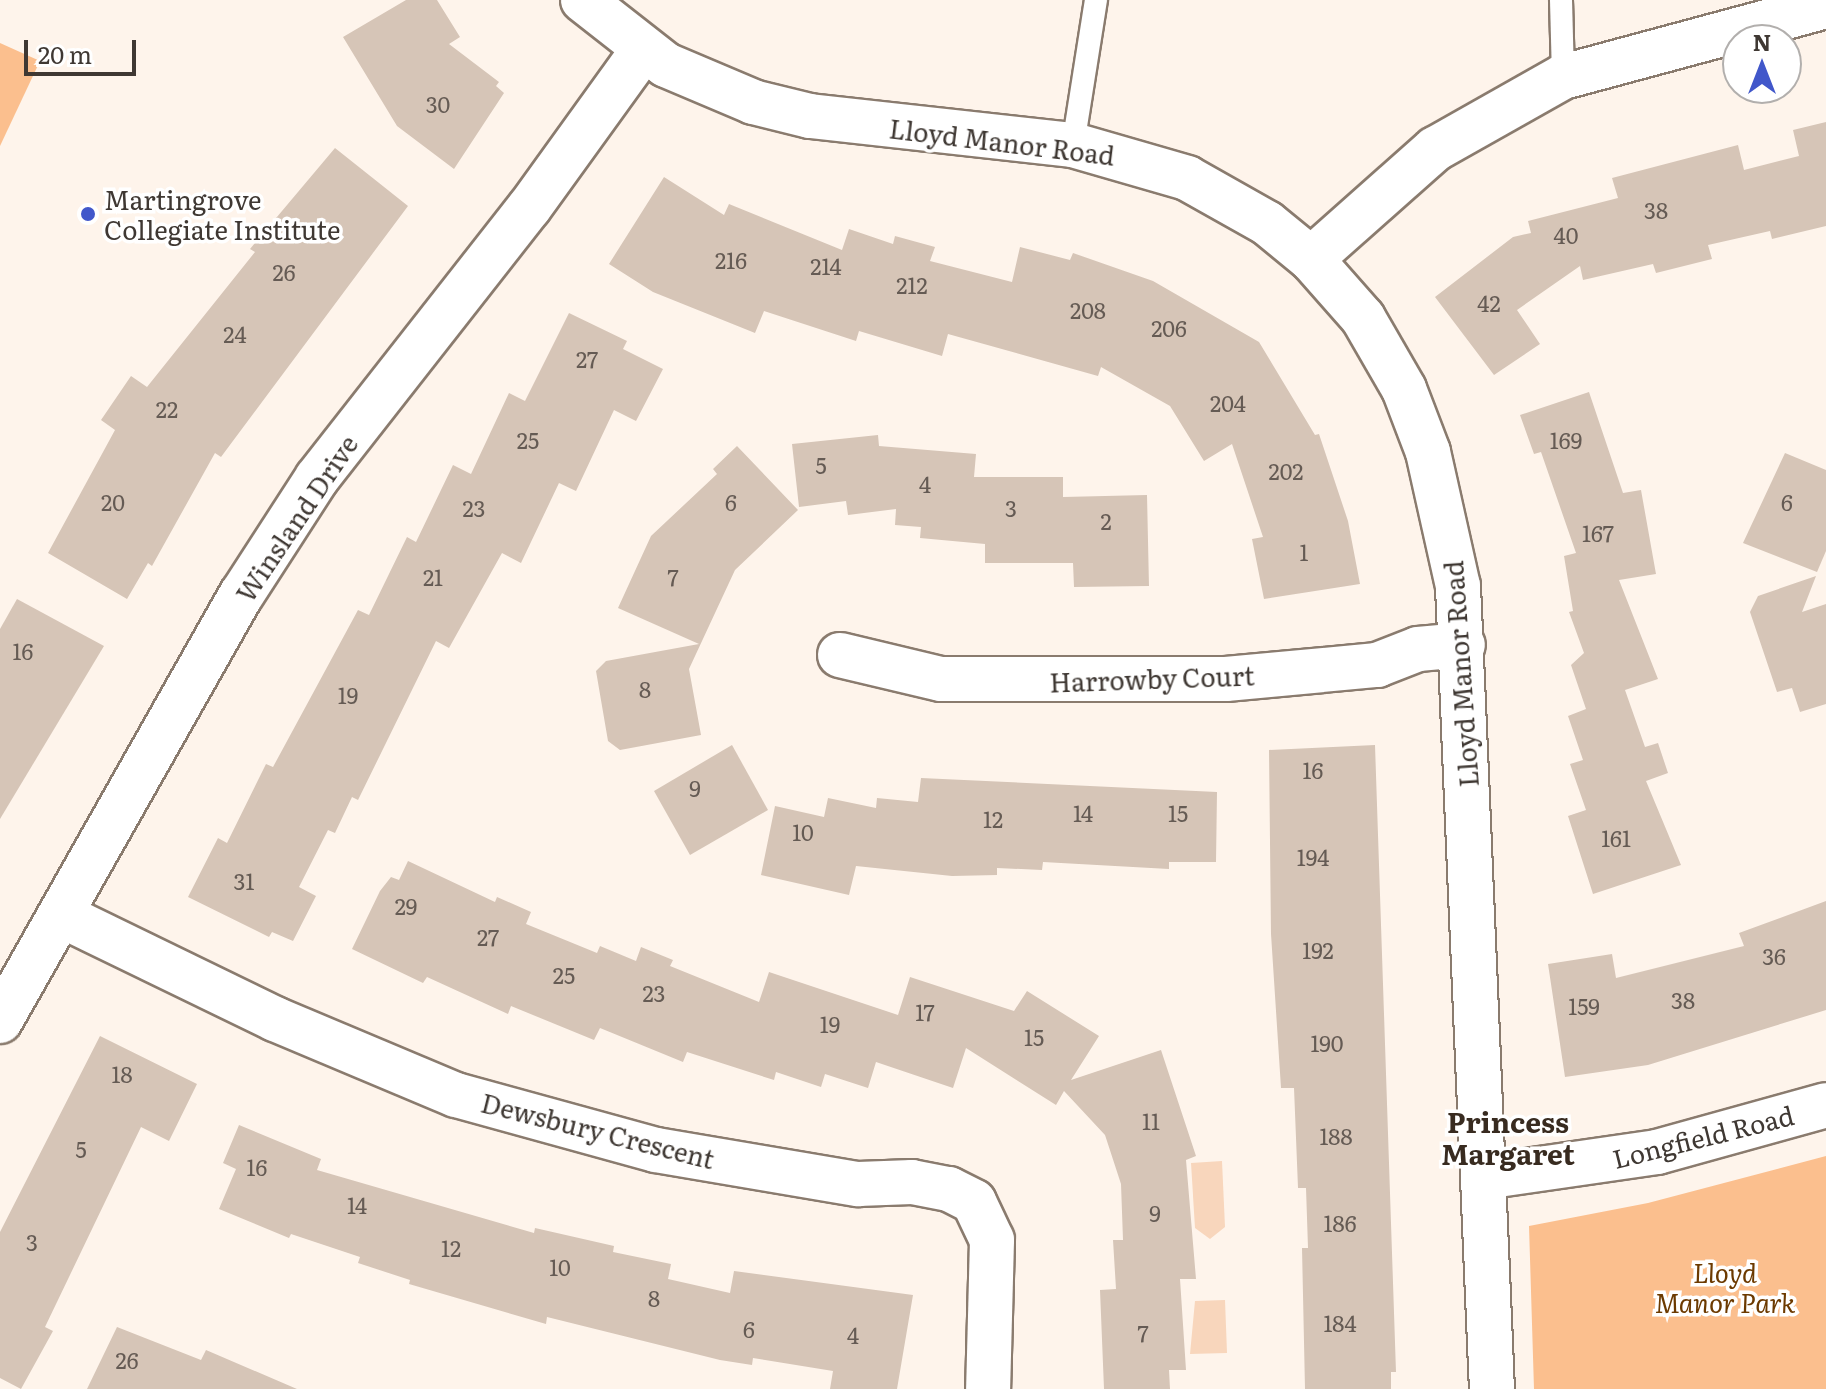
<!DOCTYPE html>
<html>
<head>
<meta charset="utf-8">
<style>
  body { margin:0 }
  #map { position:relative; width:1826px; height:1389px; overflow:hidden; background:#fef4eb; font-family:Literata,serif }
  div>[style] { position:absolute }
  [style*='--x'] { left:calc(var(--x)*1px); top:calc(var(--y)*1px); width:calc(var(--w)*1px); rotate:calc(var(--a)*1deg) }
  .green>* { inset:0; background:#fbbf8e }
  .water>* { inset:0; background:#f8d6bc }
  .building>* { inset:0; background:#d6c5b7 }
  .roads { filter:drop-shadow(2px 0 #8a7b6e) drop-shadow(-2px 0 #8a7b6e) drop-shadow(0 2px #8a7b6e) drop-shadow(0 -2px #8a7b6e) }
  .service>* { height:22px; margin:-11px; padding:0 11px; transform-origin:11px; border-radius:11px; background:#fff }
  .minor>* { height:44px; margin:-22px; padding:0 22px; transform-origin:22px; border-radius:22px; background:#fff }
  .tertiary>* { height:44px; margin:-22px; padding:0 22px; transform-origin:22px; border-radius:22px; background:#fff }
  .dots>* { width:22px; height:22px; translate:-50% -50%; box-sizing:border-box; border:4px solid #fff; border-radius:50% }
  span { translate:-50% -50%; white-space:nowrap; text-align:center; line-height:1.15; -webkit-text-stroke:7px #fff; paint-order:stroke }
  .number-label { font-size:22px; color:#655b54 }
  .number-label span { -webkit-text-stroke-width:0 }
  .street-label { font-size:26px; color:#3f3833 }
  .poi-label { font-size:26px; color:#3f3833 }
  .left { translate:0 -50%; text-align:left }
  .park-label { font-size:26px; color:#6c3a00; font-style:italic }
  .neighbourhood-label { font-size:28px; color:#382b20; font-weight:700 }
  .north { position:absolute; left:1722px; top:24px; width:80px; height:80px; box-sizing:border-box; background:#fff; border:2px solid #b2afad; border-radius:50%; rotate:0deg; font-size:22px; font-weight:700; line-height:32px; text-align:center; color:#3f3833 }
  .north::after { content:''; display:block; margin:auto; width:28px; height:36px; background:#4157ca; clip-path:polygon(50% 0,100% 100%,50% 72%,0 100%) }
  .scale { position:absolute; left:24px; top:40px; width:112px; height:36px; box-sizing:border-box; border:4px solid #3f3833; border-top:0; padding-left:10px; font-size:24px; line-height:28px; white-space:nowrap; color:#3f3833; -webkit-text-stroke:6px #fff; paint-order:stroke }
</style>
</head>
<body>
<div id="map">
  <div class="green">
    <div style="clip-path:polygon(0 43px,40px 61px,0 146px)"></div>
    <div style="clip-path:polygon(1826px 1156px,1826px 1389px,1534px 1389px,1529px 1226px,1648px 1203px)"></div>
  </div>
  <div class="water">
    <div style="clip-path:polygon(1222px 1161px,1225px 1227px,1210px 1239px,1195px 1228px,1191px 1163px)"></div>
    <div style="clip-path:polygon(1225px 1300px,1227px 1353px,1190px 1354px,1195px 1301px)"></div>
  </div>
  <div class="building">
    <div style="clip-path:polygon(406px 0,437px 0,460px 37px,449px 44px,499px 82px,496px 86px,504px 93px,454px 169px,397px 126px,343px 37px)"></div>
    <div style="clip-path:polygon(1826px 122px,1826px 226px,1772px 239px,1770px 231px,1708px 245px,1712px 259px,1656px 273px,1653px 264px,1583px 280px,1580px 266px,1517px 310px,1540px 344px,1494px 375px,1435px 297px,1513px 237px,1531px 233px,1528px 221px,1618px 198px,1612px 178px,1738px 145px,1744px 170px,1799px 156px,1793px 130px)"></div>
    <div style="clip-path:polygon(335px 148px,408px 206px,221px 457px,215px 453px,152px 566px,148px 563px,127px 599px,48px 553px,115px 430px,101px 420px,131px 376px,147px 387px,255px 252px,250px 249px)"></div>
    <div style="clip-path:polygon(664px 177px,724px 215px,729px 204px,842px 250px,849px 229px,893px 244px,895px 236px,935px 247px,930px 261px,1012px 282px,1020px 247px,1070px 260px,1073px 253px,1153px 281px,1259px 342px,1315px 435px,1319px 434px,1348px 521px,1360px 584px,1264px 599px,1252px 539px,1263px 537px,1232px 444px,1204px 461px,1170px 406px,1101px 367px,1098px 376px,948px 334px,942px 356px,859px 331px,856px 341px,764px 311px,755px 333px,653px 292px,609px 264px)"></div>
    <div style="clip-path:polygon(569px 313px,627px 341px,623px 349px,663px 369px,636px 421px,614px 410px,576px 491px,559px 483px,521px 563px,502px 553px,449px 648px,436px 641px,358px 800px,352px 797px,335px 833px,328px 830px,299px 887px,316px 896px,293px 941px,272px 932px,269px 937px,188px 897px,218px 838px,227px 843px,266px 764px,273px 767px,358px 610px,369px 615px,407px 537px,416px 542px,453px 465px,471px 474px,509px 393px,525px 401px)"></div>
    <div style="clip-path:polygon(1589px 392px,1623px 493px,1641px 490px,1656px 574px,1619px 580px,1658px 679px,1625px 690px,1645px 747px,1658px 743px,1668px 773px,1646px 781px,1681px 865px,1593px 894px,1568px 816px,1586px 810px,1570px 764px,1583px 760px,1568px 716px,1586px 709px,1571px 665px,1584px 653px,1569px 612px,1573px 611px,1564px 556px,1576px 553px,1541px 452px,1534px 454px,1520px 415px)"></div>
    <div style="clip-path:polygon(878px 435px,879px 446px,976px 454px,974px 477px,1063px 477px,1063px 497px,1147px 495px,1149px 586px,1074px 587px,1073px 563px,985px 563px,985px 544px,920px 538px,921px 527px,895px 525px,896px 509px,848px 515px,846px 501px,799px 507px,792px 444px)"></div>
    <div style="clip-path:polygon(737px 446px,798px 510px,735px 570px,689px 669px,701px 735px,620px 750px,608px 741px,596px 671px,606px 661px,699px 644px,618px 608px,651px 536px,717px 474px,713px 469px)"></div>
    <div style="clip-path:polygon(1785px 453px,1826px 470px,1826px 551px,1817px 572px,1743px 543px)"></div>
    <div style="clip-path:polygon(1816px 576px,1802px 612px,1826px 604px,1826px 704px,1800px 712px,1792px 688px,1777px 692px,1750px 612px,1758px 596px)"></div>
    <div style="clip-path:polygon(17px 599px,104px 646px,0 819px,0 629px)"></div>
    <div style="clip-path:polygon(732px 745px,768px 810px,690px 855px,654px 791px)"></div>
    <div style="clip-path:polygon(1375px 745px,1396px 1372px,1391px 1372px,1391px 1389px,1305px 1389px,1302px 1248px,1308px 1248px,1306px 1188px,1298px 1188px,1294px 1088px,1281px 1088px,1271px 934px,1269px 750px)"></div>
    <div style="clip-path:polygon(921px 778px,1217px 792px,1216px 862px,1169px 862px,1169px 869px,1043px 862px,1042px 870px,997px 868px,997px 875px,952px 876px,856px 866px,849px 895px,761px 875px,775px 806px,824px 817px,828px 798px,876px 808px,877px 798px,918px 802px)"></div>
    <div style="clip-path:polygon(408px 861px,495px 902px,497px 897px,531px 912px,526px 924px,597px 953px,600px 946px,636px 961px,641px 947px,673px 960px,670px 966px,759px 1002px,769px 972px,898px 1015px,910px 977px,1014px 1011px,1027px 991px,1099px 1036px,1071px 1080px,1161px 1050px,1196px 1156px,1186px 1160px,1196px 1279px,1180px 1279px,1186px 1370px,1169px 1370px,1170px 1389px,1104px 1389px,1100px 1290px,1116px 1289px,1113px 1240px,1123px 1240px,1121px 1184px,1105px 1135px,1064px 1091px,1056px 1105px,966px 1048px,953px 1088px,876px 1062px,868px 1088px,825px 1074px,821px 1087px,776px 1072px,774px 1080px,687px 1052px,683px 1062px,600px 1028px,594px 1040px,511px 1006px,508px 1014px,427px 977px,423px 983px,352px 949px,380px 891px,391px 877px,399px 880px)"></div>
    <div style="clip-path:polygon(1826px 901px,1826px 1010px,1648px 1065px,1565px 1077px,1548px 964px,1612px 954px,1616px 978px,1744px 946px,1739px 933px)"></div>
    <div style="clip-path:polygon(100px 1036px,197px 1084px,169px 1141px,141px 1127px,45px 1327px,53px 1331px,21px 1389px,0 1378px,0 1232px)"></div>
    <div style="clip-path:polygon(239px 1125px,321px 1159px,317px 1170px,534px 1233px,535px 1228px,614px 1246px,613px 1252px,671px 1264px,668px 1279px,730px 1293px,734px 1271px,913px 1295px,897px 1389px,830px 1389px,833px 1371px,753px 1358px,752px 1365px,720px 1360px,547px 1317px,546px 1324px,409px 1284px,410px 1280px,358px 1263px,360px 1257px,291px 1234px,289px 1238px,219px 1209px,236px 1169px,223px 1163px)"></div>
    <div style="clip-path:polygon(117px 1327px,201px 1360px,206px 1350px,297px 1389px,87px 1389px)"></div>
  </div>
  <div class="roads">
    <div class="service">
      <div style="--x:1561;--y:0;--w:77;--a:88.5"></div>
      <div style="--x:1073;--y:145;--w:147;--a:-81"></div>
    </div>
    <div class="minor">
      <div style="--x:1311;--y:259;--w:166;--a:-41.6"></div>
      <div style="--x:1435;--y:149;--w:147;--a:-29.4"></div>
      <div style="--x:1563;--y:77;--w:272;--a:-15.1"></div>
      <div style="--x:840;--y:655;--w:104;--a:13.4"></div>
      <div style="--x:941;--y:679;--w:285;--a:0"></div>
      <div style="--x:1226;--y:679;--w:152;--a:-5.3"></div>
      <div style="--x:1377;--y:665;--w:44;--a:-21.3"></div>
      <div style="--x:1418;--y:649;--w:45;--a:-5.1"></div>
      <div style="--x:63;--y:916;--w:236;--a:25.9"></div>
      <div style="--x:275;--y:1019;--w:196;--a:22.8"></div>
      <div style="--x:456;--y:1095;--w:207;--a:15.4"></div>
      <div style="--x:656;--y:1150;--w:205;--a:9.6"></div>
      <div style="--x:858;--y:1184;--w:54;--a:-2.1"></div>
      <div style="--x:912;--y:1182;--w:38;--a:11"></div>
      <div style="--x:949;--y:1189;--w:28;--a:27"></div>
      <div style="--x:974;--y:1202;--w:42;--a:64.7"></div>
      <div style="--x:992;--y:1240;--w:149;--a:91.5"></div>
      <div style="--x:0;--y:1021;--w:491;--a:-60.5"></div>
      <div style="--x:242;--y:594;--w:138;--a:-57.1"></div>
      <div style="--x:317;--y:478;--w:343;--a:-51.9"></div>
      <div style="--x:529;--y:208;--w:195;--a:-54.2"></div>
      <div style="--x:1484;--y:1177;--w:175;--a:-8.2"></div>
      <div style="--x:1657;--y:1152;--w:175;--a:-15.5"></div>
    </div>
    <div class="tertiary">
      <div style="--x:583;--y:0;--w:105;--a:38.1"></div>
      <div style="--x:666;--y:65;--w:95;--a:23"></div>
      <div style="--x:753;--y:102;--w:59;--a:13.8"></div>
      <div style="--x:810;--y:116;--w:265;--a:6.3"></div>
      <div style="--x:1073;--y:145;--w:119;--a:16.1"></div>
      <div style="--x:1187;--y:178;--w:92;--a:29.4"></div>
      <div style="--x:1267;--y:223;--w:57;--a:39.3"></div>
      <div style="--x:1311;--y:259;--w:79;--a:48.6"></div>
      <div style="--x:1363;--y:318;--w:82;--a:60"></div>
      <div style="--x:1404;--y:389;--w:67;--a:69.1"></div>
      <div style="--x:1428;--y:452;--w:137;--a:77.4"></div>
      <div style="--x:1458;--y:586;--w:804;--a:87.58"></div>
    </div>
  </div>
  <div class="dots">
    <div style="left:88px;top:214px;background:#4157ca"></div>
  </div>
  <div class="number-label">
    <span style="left:438px;top:104px">30</span>
    <span style="left:1656px;top:210px">38</span>
    <span style="left:1566px;top:235px">40</span>
    <span style="left:731px;top:260px">216</span>
    <span style="left:826px;top:266px">214</span>
    <span style="left:284px;top:272px">26</span>
    <span style="left:912px;top:285px">212</span>
    <span style="left:1489px;top:303px">42</span>
    <span style="left:1088px;top:310px">208</span>
    <span style="left:1169px;top:328px">206</span>
    <span style="left:235px;top:334px">24</span>
    <span style="left:587px;top:359px">27</span>
    <span style="left:1228px;top:403px">204</span>
    <span style="left:167px;top:409px">22</span>
    <span style="left:528px;top:440px">25</span>
    <span style="left:1566px;top:440px">169</span>
    <span style="left:821px;top:465px">5</span>
    <span style="left:1286px;top:471px">202</span>
    <span style="left:925px;top:484px">4</span>
    <span style="left:113px;top:502px">20</span>
    <span style="left:731px;top:502px">6</span>
    <span style="left:1787px;top:502px">6</span>
    <span style="left:474px;top:508px">23</span>
    <span style="left:1011px;top:508px">3</span>
    <span style="left:1106px;top:521px">2</span>
    <span style="left:1598px;top:533px">167</span>
    <span style="left:1304px;top:552px">1</span>
    <span style="left:433px;top:577px">21</span>
    <span style="left:673px;top:577px">7</span>
    <span style="left:23px;top:651px">16</span>
    <span style="left:645px;top:689px">8</span>
    <span style="left:348px;top:695px">19</span>
    <span style="left:1313px;top:770px">16</span>
    <span style="left:695px;top:788px">9</span>
    <span style="left:1083px;top:813px">14</span>
    <span style="left:1178px;top:813px">15</span>
    <span style="left:993px;top:819px">12</span>
    <span style="left:803px;top:832px">10</span>
    <span style="left:1616px;top:838px">161</span>
    <span style="left:1313px;top:857px">194</span>
    <span style="left:244px;top:881px">31</span>
    <span style="left:406px;top:906px">29</span>
    <span style="left:488px;top:937px">27</span>
    <span style="left:1318px;top:950px">192</span>
    <span style="left:1774px;top:956px">36</span>
    <span style="left:564px;top:975px">25</span>
    <span style="left:654px;top:993px">23</span>
    <span style="left:1683px;top:1000px">38</span>
    <span style="left:1584px;top:1006px">159</span>
    <span style="left:925px;top:1012px">17</span>
    <span style="left:830px;top:1024px">19</span>
    <span style="left:1034px;top:1037px">15</span>
    <span style="left:1327px;top:1043px">190</span>
    <span style="left:122px;top:1074px">18</span>
    <span style="left:1151px;top:1121px">11</span>
    <span style="left:1336px;top:1136px">188</span>
    <span style="left:81px;top:1149px">5</span>
    <span style="left:257px;top:1167px">16</span>
    <span style="left:357px;top:1205px">14</span>
    <span style="left:1155px;top:1213px">9</span>
    <span style="left:1340px;top:1223px">186</span>
    <span style="left:32px;top:1242px">3</span>
    <span style="left:451px;top:1248px">12</span>
    <span style="left:560px;top:1267px">10</span>
    <span style="left:654px;top:1298px">8</span>
    <span style="left:1340px;top:1323px">184</span>
    <span style="left:749px;top:1329px">6</span>
    <span style="left:1143px;top:1333px">7</span>
    <span style="left:853px;top:1335px">4</span>
    <span style="left:127px;top:1360px">26</span>
  </div>
  <div class="street-label">
    <span style="left:1002px;top:141px;rotate:7deg">Lloyd Manor Road</span>
    <span style="left:296px;top:518px;rotate:-56deg">Winsland Drive</span>
    <span style="left:1460px;top:674px;rotate:-94deg">Lloyd Manor Road</span>
    <span style="left:1152px;top:678px;rotate:-2deg">Harrowby Court</span>
    <span style="left:598px;top:1130px;rotate:14deg">Dewsbury Crescent</span>
    <span style="left:1703px;top:1136px;rotate:-14deg">Longfield Road</span>
  </div>
  <div class="poi-label">
    <span class="left" style="left:104px;top:214px">Martingrove<br>Collegiate Institute</span>
  </div>
  <div class="park-label">
    <span style="left:1725px;top:1287px">Lloyd<br>Manor Park</span>
  </div>
  <div class="neighbourhood-label">
    <span style="left:1508px;top:1137px">Princess<br>Margaret</span>
  </div>
  <div class="north">N</div>
  <div class="scale">20 m</div>
</div>
</body>
</html>
